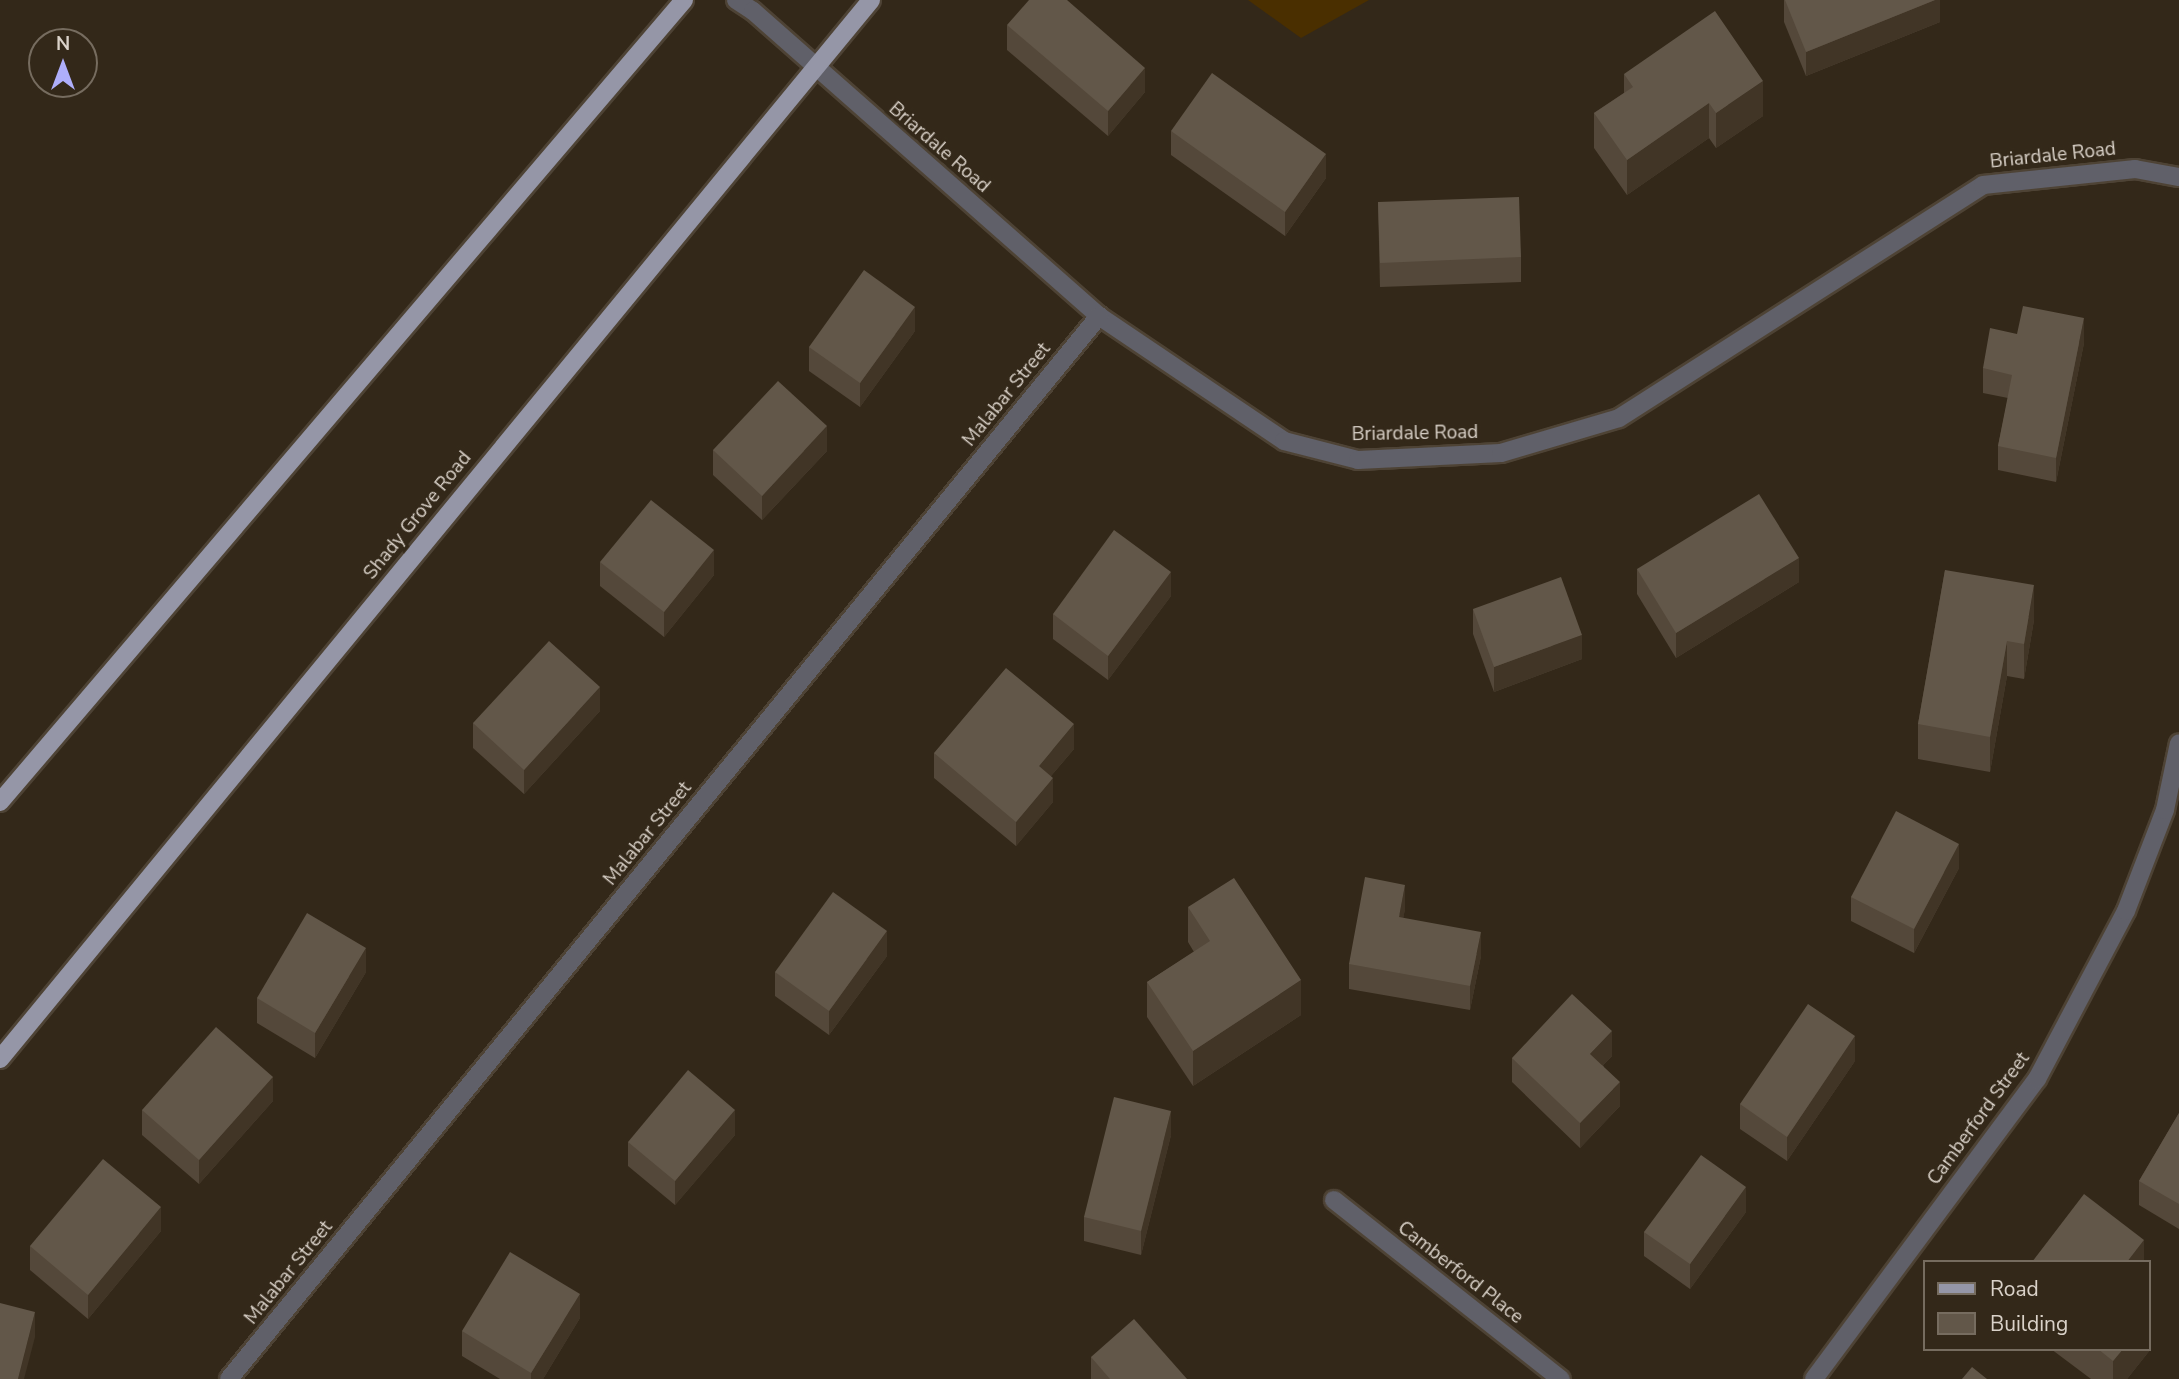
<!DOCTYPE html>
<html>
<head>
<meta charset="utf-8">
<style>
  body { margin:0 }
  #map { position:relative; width:2179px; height:1379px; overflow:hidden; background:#332819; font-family:"Nunito Sans",sans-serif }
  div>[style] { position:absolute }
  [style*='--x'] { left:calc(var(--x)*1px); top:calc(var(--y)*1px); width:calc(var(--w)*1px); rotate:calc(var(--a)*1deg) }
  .green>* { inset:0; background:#4a2f00 }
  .roads { filter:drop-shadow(2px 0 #4e4335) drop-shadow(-2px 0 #4e4335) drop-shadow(0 2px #4e4335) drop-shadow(0 -2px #4e4335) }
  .minor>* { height:18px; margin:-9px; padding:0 9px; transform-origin:9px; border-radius:9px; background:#606069 }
  .primary>* { height:18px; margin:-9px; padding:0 9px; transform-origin:9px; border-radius:9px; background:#9596a7 }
  .wall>* { inset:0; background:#54483a }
  .shaded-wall>* { inset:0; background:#413526 }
  .building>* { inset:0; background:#625749 }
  span { translate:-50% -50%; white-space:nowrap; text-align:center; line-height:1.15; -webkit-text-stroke:7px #332819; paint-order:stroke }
  .street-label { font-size:19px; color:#dad2c9 }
  .legend { position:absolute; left:1923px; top:1260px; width:228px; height:91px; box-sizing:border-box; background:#332819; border:2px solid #766c5f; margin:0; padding:9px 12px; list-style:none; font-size:21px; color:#dad2c9 }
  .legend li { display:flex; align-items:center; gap:14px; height:35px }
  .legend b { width:35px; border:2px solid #766c5f }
  .north { position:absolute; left:28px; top:28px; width:70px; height:70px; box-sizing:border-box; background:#332819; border:2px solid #766c5f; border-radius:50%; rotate:0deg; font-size:19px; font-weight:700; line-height:28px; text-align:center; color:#dad2c9 }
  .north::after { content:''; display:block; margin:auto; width:24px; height:32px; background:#aeaefb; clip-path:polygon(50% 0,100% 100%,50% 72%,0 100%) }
</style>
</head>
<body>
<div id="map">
  <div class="green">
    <div style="clip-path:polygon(1248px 0,1369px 0,1301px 38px)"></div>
  </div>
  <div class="roads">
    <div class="minor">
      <div style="--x:736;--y:0;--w:20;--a:33"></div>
      <div style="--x:753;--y:11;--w:461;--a:41.4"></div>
      <div style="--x:1099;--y:316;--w:223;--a:34"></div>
      <div style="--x:1284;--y:441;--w:76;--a:14.4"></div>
      <div style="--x:1358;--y:460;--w:143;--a:-2.8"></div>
      <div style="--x:1501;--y:453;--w:123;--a:-16.5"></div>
      <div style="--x:1619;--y:418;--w:432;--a:-32.6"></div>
      <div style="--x:1983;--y:185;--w:153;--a:-6"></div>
      <div style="--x:2135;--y:169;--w:45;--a:10.3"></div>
      <div style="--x:1334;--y:1200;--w:289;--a:38.3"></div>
      <div style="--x:229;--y:1379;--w:1374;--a:-50.7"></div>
      <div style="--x:1814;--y:1379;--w:374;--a:-53.4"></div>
      <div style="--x:2037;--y:1079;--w:190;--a:-62.1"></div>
      <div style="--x:2126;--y:911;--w:108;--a:-68.9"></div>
      <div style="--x:2165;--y:810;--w:68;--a:-78.2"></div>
    </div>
    <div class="primary">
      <div style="--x:0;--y:802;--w:1054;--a:-49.54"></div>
      <div style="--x:0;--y:1059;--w:1371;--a:-50.56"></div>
    </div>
  </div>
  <div class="wall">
    <div style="clip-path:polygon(1784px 0,1940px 0,1940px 22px,1806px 76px,1784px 22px)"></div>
    <div style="clip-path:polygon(1007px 25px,1145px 92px,1108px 136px,1007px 50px)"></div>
    <div style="clip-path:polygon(1624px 74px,1763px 116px,1716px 148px,1709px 138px,1627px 195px,1594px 148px,1594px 113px,1624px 93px)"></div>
    <div style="clip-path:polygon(1171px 131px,1326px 178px,1285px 236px,1171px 155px)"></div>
    <div style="clip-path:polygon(1378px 202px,1521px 257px,1521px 282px,1380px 287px)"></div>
    <div style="clip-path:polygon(915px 331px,860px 407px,809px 371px,809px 347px)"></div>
    <div style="clip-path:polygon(2017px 334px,2084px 343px,2056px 482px,1998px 470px,1998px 446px,2008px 398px,1983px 393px,1983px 368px)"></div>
    <div style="clip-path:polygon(713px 450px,827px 451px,762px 520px,713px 475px)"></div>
    <div style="clip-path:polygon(600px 562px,714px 575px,664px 637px,600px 586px)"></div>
    <div style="clip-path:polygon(1637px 569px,1799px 582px,1676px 658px,1637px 594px)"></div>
    <div style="clip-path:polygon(1945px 570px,2034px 620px,2024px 679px,2007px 676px,1990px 772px,1918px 759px,1918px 724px)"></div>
    <div style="clip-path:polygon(1171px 596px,1108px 680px,1053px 639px,1053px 614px)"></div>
    <div style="clip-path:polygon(1473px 609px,1582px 659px,1494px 692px,1473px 634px)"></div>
    <div style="clip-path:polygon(600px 711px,524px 794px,473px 748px,473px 723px)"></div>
    <div style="clip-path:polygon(1074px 749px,1051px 776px,1053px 802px,1016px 846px,934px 778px,934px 753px)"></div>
    <div style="clip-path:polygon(1959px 868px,1914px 953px,1851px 921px,1851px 897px)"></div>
    <div style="clip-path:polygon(1188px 907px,1301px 1015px,1193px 1086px,1147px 1017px,1147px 982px,1194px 952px,1188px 942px)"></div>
    <div style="clip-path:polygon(1405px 909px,1403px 918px,1481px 956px,1470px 1010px,1349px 989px,1349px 964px)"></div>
    <div style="clip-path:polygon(887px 956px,829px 1035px,775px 996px,775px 972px)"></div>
    <div style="clip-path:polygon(366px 972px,315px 1058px,257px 1023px,257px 998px)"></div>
    <div style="clip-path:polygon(1612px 1056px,1603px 1065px,1620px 1106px,1580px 1148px,1512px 1082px,1512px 1058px)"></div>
    <div style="clip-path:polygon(1855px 1061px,1787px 1161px,1740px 1129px,1740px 1104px)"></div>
    <div style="clip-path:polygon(273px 1101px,199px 1184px,142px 1135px,142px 1110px)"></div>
    <div style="clip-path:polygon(2179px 1113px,2179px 1229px,2139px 1205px,2139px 1181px)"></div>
    <div style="clip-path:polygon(735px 1135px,675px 1205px,628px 1166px,628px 1142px)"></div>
    <div style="clip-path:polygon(1171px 1135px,1141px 1255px,1084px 1241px,1084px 1217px)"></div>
    <div style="clip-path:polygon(1746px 1212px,1690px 1289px,1644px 1256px,1644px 1232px)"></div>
    <div style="clip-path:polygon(161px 1231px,88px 1319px,30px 1270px,30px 1246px)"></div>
    <div style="clip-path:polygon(580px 1318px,543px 1379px,500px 1379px,462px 1356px,462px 1331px)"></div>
    <div style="clip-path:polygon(2051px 1349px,2149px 1349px,2150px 1350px,2127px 1379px,2091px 1379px)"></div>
    <div style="clip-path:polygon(1091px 1357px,1187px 1379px,1091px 1379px)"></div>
  </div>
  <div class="shaded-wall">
    <div style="clip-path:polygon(1935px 0,1940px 0,1940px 22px,1806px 76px,1806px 52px)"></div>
    <div style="clip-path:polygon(1145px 68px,1145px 92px,1108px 136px,1108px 111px)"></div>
    <div style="clip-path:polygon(1763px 81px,1763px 116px,1716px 148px,1716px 113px)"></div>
    <div style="clip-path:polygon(1709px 103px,1709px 138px,1627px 195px,1627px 160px)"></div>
    <div style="clip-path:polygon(1326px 154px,1326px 178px,1285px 236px,1285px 212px)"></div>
    <div style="clip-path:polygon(915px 307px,915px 331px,860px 407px,860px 383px)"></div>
    <div style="clip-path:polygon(2084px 318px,2084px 343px,2056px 482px,2056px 458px)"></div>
    <div style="clip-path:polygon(827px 426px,827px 451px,762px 520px,762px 496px)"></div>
    <div style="clip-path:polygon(714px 550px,714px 575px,664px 637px,664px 612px)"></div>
    <div style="clip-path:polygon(1799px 558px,1799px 582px,1676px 658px,1676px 633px)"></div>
    <div style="clip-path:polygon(1171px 572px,1171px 596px,1108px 680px,1108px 656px)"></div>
    <div style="clip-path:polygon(2034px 585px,2034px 620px,2024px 679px,2024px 644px)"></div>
    <div style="clip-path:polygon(1582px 635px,1582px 659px,1494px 692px,1494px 667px)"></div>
    <div style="clip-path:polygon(2007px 641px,2007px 676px,1990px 772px,1990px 737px)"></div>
    <div style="clip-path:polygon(600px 687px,600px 711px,524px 794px,524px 770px)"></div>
    <div style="clip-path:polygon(1074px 724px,1074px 749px,1039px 790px,1039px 766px)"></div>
    <div style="clip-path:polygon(1053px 778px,1053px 802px,1016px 846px,1016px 822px)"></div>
    <div style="clip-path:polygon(1959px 844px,1959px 868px,1914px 953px,1914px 929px)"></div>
    <div style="clip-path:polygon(1405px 885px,1405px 909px,1399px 942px,1399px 917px)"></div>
    <div style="clip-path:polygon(887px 931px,887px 956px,829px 1035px,829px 1011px)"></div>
    <div style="clip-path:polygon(1481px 932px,1481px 956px,1470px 1010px,1470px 986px)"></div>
    <div style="clip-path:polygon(366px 948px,366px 972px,315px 1058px,315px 1033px)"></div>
    <div style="clip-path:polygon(1301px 980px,1301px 1015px,1193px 1086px,1193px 1051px)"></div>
    <div style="clip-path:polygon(1612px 1031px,1612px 1056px,1590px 1078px,1590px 1054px)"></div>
    <div style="clip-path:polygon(1855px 1036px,1855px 1061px,1787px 1161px,1787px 1137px)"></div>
    <div style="clip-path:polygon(273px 1077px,273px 1101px,199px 1184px,199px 1160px)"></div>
    <div style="clip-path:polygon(1620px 1082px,1620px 1106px,1580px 1148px,1580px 1123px)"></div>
    <div style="clip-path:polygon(735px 1110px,735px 1135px,675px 1205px,675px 1181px)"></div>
    <div style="clip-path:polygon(1171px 1111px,1171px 1135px,1141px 1255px,1141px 1231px)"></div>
    <div style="clip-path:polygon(1746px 1187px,1746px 1212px,1690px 1289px,1690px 1264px)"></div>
    <div style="clip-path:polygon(161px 1207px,161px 1231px,88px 1319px,88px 1295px)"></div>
    <div style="clip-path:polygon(2144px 1240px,2144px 1262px,2127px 1262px)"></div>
    <div style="clip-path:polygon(580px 1294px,580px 1318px,543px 1379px,531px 1379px,531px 1373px)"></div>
    <div style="clip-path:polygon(35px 1312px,35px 1337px,24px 1379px,18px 1379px)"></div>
    <div style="clip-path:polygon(2150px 1315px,2150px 1350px,2127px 1379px,2113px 1379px,2113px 1361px,2123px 1349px,2149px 1349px)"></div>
  </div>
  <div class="building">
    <div style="clip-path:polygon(1029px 0,1067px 0,1145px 68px,1108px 111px,1007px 25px)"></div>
    <div style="clip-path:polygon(1785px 0,1935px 0,1806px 52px)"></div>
    <div style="clip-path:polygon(1715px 11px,1763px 81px,1716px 113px,1709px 103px,1627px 160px,1594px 113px,1633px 87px,1624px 74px)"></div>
    <div style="clip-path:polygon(1212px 73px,1326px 154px,1285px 212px,1171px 131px)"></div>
    <div style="clip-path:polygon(1519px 197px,1521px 257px,1380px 263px,1378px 202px)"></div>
    <div style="clip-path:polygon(864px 270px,915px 307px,860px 383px,809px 347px)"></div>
    <div style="clip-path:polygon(2023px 306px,2084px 318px,2056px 458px,1998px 446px,2012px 375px,1983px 368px,1990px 328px,2017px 334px)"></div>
    <div style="clip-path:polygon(778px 381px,827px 426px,762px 496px,713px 450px)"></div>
    <div style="clip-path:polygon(1759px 494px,1799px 558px,1676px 633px,1637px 569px)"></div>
    <div style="clip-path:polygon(651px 500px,714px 550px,664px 612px,600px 562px)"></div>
    <div style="clip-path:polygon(1114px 530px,1171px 572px,1108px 656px,1053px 614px)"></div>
    <div style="clip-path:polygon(1945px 570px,2034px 585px,2024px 644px,2007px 641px,1990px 737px,1918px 724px)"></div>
    <div style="clip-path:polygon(1561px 577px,1582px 635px,1494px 667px,1473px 609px)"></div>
    <div style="clip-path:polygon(549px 641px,600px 687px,524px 770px,473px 723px)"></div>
    <div style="clip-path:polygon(1006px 668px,1074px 724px,1039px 766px,1053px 778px,1016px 822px,934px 753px)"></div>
    <div style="clip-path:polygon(1896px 811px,1959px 844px,1914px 929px,1851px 897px)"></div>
    <div style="clip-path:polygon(1365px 877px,1405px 885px,1399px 917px,1481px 932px,1470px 986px,1349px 964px)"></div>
    <div style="clip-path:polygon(1234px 878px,1301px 980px,1193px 1051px,1147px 982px,1210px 941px,1188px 907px)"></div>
    <div style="clip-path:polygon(833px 892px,887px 931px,829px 1011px,775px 972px)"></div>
    <div style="clip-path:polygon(307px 913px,366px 948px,315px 1033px,257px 998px)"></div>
    <div style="clip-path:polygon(1572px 994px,1612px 1031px,1590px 1054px,1620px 1082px,1580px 1123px,1512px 1058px)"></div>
    <div style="clip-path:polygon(1808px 1004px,1855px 1036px,1787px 1137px,1740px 1104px)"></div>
    <div style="clip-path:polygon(216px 1027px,273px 1077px,199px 1160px,142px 1110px)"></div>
    <div style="clip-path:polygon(688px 1070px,735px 1110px,675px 1181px,628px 1142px)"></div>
    <div style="clip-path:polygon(1114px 1097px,1171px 1111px,1141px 1231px,1084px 1217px)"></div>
    <div style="clip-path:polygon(2179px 1113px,2179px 1204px,2139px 1181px)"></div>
    <div style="clip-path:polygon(1701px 1155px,1746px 1187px,1690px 1264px,1644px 1232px)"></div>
    <div style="clip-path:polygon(103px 1159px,161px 1207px,88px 1295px,30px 1246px)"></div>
    <div style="clip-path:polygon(2084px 1194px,2144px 1240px,2127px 1262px,2032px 1262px)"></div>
    <div style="clip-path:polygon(510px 1252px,580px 1294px,531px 1373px,462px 1331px)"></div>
    <div style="clip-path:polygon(0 1303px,35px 1312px,18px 1379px,0 1379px)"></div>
    <div style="clip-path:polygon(1134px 1319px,1187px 1379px,1110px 1379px,1091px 1357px)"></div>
    <div style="clip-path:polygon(2098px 1349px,2123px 1349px,2113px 1361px)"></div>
    <div style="clip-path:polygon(1972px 1367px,1987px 1379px,1962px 1379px)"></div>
  </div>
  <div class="street-label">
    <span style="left:939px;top:148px;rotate:41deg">Briardale Road</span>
    <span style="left:2053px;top:156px;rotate:-6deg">Briardale Road</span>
    <span style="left:1007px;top:395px;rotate:-51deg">Malabar Street</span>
    <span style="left:1415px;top:434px;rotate:-1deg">Briardale Road</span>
    <span style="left:418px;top:516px;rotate:-51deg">Shady Grove Road</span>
    <span style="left:648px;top:834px;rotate:-51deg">Malabar Street</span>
    <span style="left:1979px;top:1119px;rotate:-54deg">Camberford Street</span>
    <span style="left:289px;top:1273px;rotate:-51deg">Malabar Street</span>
    <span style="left:1460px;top:1273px;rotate:38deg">Camberford Place</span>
  </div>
  <ul class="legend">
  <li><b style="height:9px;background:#9596a7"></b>Road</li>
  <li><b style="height:19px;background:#625749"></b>Building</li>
  </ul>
  <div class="north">N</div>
</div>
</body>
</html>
